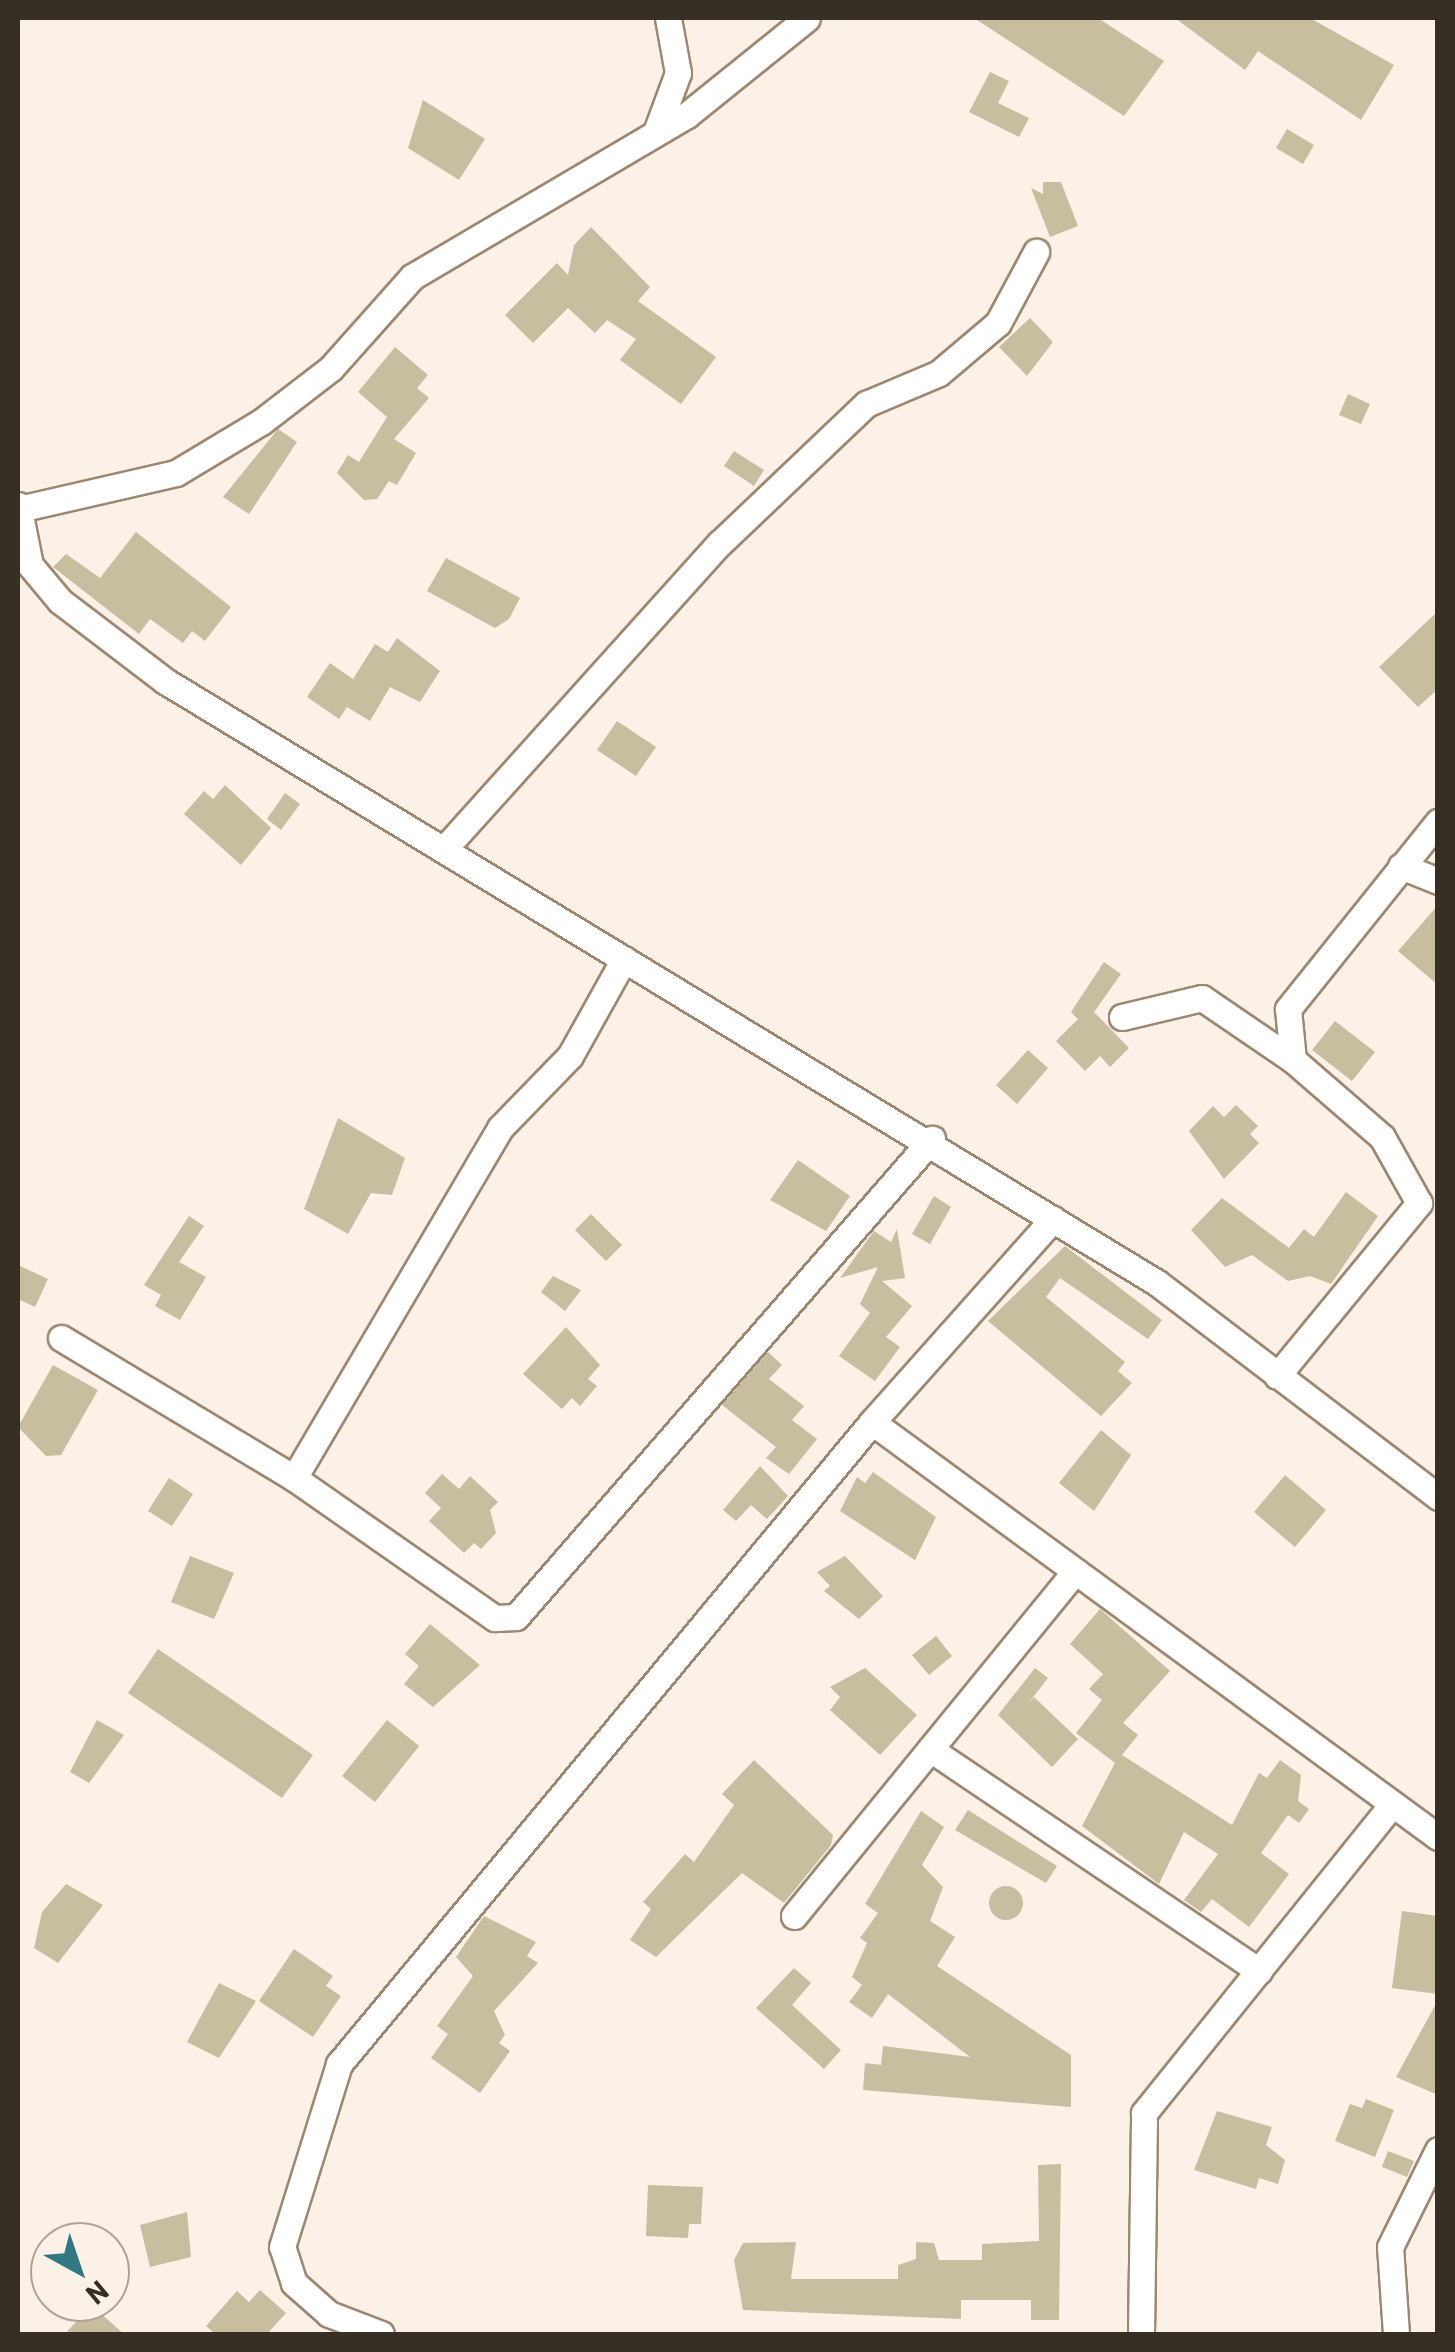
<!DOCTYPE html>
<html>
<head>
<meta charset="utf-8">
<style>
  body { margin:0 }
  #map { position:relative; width:1455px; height:2352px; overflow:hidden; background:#fbf1e7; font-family:Barlow,sans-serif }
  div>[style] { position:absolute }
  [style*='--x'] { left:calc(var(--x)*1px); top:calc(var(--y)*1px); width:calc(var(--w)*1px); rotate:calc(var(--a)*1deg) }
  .building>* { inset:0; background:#c6be9f }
  .round { border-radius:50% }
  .roads { filter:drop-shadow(2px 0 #9d8770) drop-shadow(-2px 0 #9d8770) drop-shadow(0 2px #9d8770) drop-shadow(0 -2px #9d8770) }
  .street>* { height:25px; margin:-12.5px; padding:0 12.5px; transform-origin:12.5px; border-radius:12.5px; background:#fff }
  span { translate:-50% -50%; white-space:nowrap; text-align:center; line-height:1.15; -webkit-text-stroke:8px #fbf1e7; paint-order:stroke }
  .frame { position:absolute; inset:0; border:20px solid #372e24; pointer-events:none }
  .north { position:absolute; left:30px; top:2222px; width:100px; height:100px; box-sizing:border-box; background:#fbf1e7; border:2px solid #ada399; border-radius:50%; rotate:140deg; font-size:28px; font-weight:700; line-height:40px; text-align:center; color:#372e24 }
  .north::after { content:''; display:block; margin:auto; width:35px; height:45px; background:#317784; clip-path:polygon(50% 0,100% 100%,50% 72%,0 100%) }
</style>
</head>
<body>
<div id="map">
  <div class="building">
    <div style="clip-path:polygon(974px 18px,1098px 18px,1164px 61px,1124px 116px)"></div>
    <div style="clip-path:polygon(1175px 18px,1310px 18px,1394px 65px,1361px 120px,1258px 51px,1245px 70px)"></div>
    <div style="clip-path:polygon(990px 72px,1009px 81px,998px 103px,1029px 118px,1019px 137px,969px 112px)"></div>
    <div style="clip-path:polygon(423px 100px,485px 139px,459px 180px,408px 148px)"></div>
    <div style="clip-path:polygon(1287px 129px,1314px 145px,1303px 164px,1276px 148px)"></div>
    <div style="clip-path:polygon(1043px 182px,1061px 182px,1078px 226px,1050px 237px,1031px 188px,1043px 194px)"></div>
    <div style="clip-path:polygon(591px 227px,650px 287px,638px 301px,716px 357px,681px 404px,620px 360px,636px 339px,607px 320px,595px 333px,568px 308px,533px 343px,505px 315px,557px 263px,568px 275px,574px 245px)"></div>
    <div style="clip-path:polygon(1030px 318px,1053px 342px,1027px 376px,999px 347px)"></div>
    <div style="clip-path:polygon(395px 347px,428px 375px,417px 388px,429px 398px,394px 439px,416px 453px,397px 485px,389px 481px,377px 499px,364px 500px,337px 473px,348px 455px,359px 462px,387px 417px,358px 392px)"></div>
    <div style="clip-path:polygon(1348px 394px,1370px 404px,1361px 424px,1339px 415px)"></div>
    <div style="clip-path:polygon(278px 429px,297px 442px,249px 514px,223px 497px)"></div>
    <div style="clip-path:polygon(734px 451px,764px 470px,754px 486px,724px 466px)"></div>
    <div style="clip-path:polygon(136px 532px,231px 607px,205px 641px,192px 631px,183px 643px,150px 619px,139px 634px,53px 567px,66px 554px,100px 578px)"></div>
    <div style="clip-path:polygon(446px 558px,520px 598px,509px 619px,495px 628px,427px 591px)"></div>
    <div style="clip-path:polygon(1438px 611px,1438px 689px,1418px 707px,1379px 667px)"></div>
    <div style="clip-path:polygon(397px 638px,440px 671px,420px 702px,390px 687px,370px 721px,347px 707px,339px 719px,307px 697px,330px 663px,353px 679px,375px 644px,388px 652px)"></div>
    <div style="clip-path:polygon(617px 721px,656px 747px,636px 776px,597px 750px)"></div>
    <div style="clip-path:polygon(225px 785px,271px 828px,241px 865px,184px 814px,204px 791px,213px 799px)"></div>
    <div style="clip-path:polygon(285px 793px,300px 804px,281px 830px,267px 819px)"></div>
    <div style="clip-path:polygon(1438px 905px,1438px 985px,1398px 951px)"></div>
    <div style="clip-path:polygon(1104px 962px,1121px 974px,1094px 1012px,1129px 1048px,1110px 1067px,1100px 1056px,1085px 1071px,1056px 1041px,1078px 1019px,1071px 1012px)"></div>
    <div style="clip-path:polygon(1335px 1021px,1375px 1052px,1352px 1081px,1312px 1050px)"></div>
    <div style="clip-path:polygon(1028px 1050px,1048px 1068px,1017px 1104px,996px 1085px)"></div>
    <div style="clip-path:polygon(1236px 1105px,1258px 1126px,1250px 1134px,1259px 1143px,1224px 1179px,1189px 1131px,1213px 1106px,1224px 1117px)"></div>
    <div style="clip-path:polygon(338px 1118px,405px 1158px,392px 1195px,371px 1193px,348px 1234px,304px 1209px)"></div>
    <div style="clip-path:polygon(798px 1160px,850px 1196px,826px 1231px,770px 1200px)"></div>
    <div style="clip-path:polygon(1346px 1192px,1378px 1216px,1331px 1284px,1310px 1276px,1288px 1281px,1252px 1255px,1225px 1267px,1191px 1230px,1222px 1198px,1289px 1248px,1304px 1229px,1314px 1237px)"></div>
    <div style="clip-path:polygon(934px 1196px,951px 1207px,930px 1244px,912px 1234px)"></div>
    <div style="clip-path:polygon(591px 1214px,622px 1245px,606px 1261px,575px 1230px)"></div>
    <div style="clip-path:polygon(189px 1216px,204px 1226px,179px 1262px,206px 1277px,180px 1320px,155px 1306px,161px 1295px,144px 1285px)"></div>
    <div style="clip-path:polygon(897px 1229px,905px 1278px,882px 1281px,912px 1306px,886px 1337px,900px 1347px,875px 1381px,839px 1356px,870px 1313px,860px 1304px,878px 1267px,840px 1278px,874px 1231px,891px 1242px)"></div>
    <div style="clip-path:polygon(1065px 1246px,1162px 1320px,1148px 1339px,1060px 1278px,1046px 1297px,1125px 1362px,1118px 1371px,1132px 1383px,1101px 1416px,988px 1321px)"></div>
    <div style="clip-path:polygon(18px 1265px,48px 1279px,35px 1307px,18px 1299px)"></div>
    <div style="clip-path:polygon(553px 1276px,581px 1290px,565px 1311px,541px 1292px)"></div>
    <div style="clip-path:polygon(566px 1327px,600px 1365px,588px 1379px,597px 1386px,580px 1406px,572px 1398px,562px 1409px,523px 1374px)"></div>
    <div style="clip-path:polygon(768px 1352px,782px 1365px,769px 1379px,804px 1406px,792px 1420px,817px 1439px,789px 1474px,766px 1458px,776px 1447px,722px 1405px)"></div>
    <div style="clip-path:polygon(53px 1365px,98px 1390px,61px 1455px,46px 1456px,18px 1427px)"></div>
    <div style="clip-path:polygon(1101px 1430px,1131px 1455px,1094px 1511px,1059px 1483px)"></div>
    <div style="clip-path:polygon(760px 1466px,788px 1496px,767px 1519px,751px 1505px,736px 1521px,723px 1510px)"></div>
    <div style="clip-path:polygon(873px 1472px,936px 1517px,915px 1560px,840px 1511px,857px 1477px,865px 1483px)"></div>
    <div style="clip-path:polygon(442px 1474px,459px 1489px,470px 1476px,498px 1502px,490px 1510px,496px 1533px,481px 1549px,474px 1543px,464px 1553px,429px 1521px,441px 1508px,425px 1493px)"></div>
    <div style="clip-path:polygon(1285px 1475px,1326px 1510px,1295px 1547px,1254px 1512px)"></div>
    <div style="clip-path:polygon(169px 1478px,193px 1494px,172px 1526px,148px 1511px)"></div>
    <div style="clip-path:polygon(190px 1556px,234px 1573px,214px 1619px,171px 1602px)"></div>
    <div style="clip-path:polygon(845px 1556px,883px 1596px,859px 1619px,824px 1591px,830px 1586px,817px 1572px)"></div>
    <div style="clip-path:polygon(1100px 1609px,1170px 1671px,1123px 1723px,1138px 1735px,1122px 1755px,1232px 1825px,1259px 1773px,1267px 1778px,1280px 1760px,1301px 1775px,1298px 1801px,1309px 1809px,1299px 1823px,1288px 1815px,1261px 1853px,1289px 1874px,1249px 1927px,1212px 1899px,1201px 1912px,1184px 1900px,1218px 1854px,1184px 1832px,1159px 1884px,1082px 1826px,1115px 1763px,1076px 1733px,1102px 1700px,1089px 1689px,1103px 1674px,1070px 1644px)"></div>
    <div style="clip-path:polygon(430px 1624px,480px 1665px,433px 1707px,404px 1684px,419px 1666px,405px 1654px)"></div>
    <div style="clip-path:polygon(936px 1636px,952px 1656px,929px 1675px,912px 1655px)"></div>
    <div style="clip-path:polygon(158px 1649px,313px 1755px,282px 1798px,128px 1693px)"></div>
    <div style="clip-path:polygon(865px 1668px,917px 1715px,880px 1755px,830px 1710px,840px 1697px,830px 1687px)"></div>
    <div style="clip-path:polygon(1035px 1668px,1048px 1678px,1026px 1706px,1034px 1697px,1078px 1739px,1052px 1767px,998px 1715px)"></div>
    <div style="clip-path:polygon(97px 1720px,124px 1735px,89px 1783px,70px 1772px)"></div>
    <div style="clip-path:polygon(387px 1720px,419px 1746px,375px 1802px,342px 1776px)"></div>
    <div style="clip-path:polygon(754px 1760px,833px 1835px,831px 1845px,784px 1903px,742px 1873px,656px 1957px,630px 1940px,651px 1909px,643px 1902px,685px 1854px,694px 1862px,734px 1805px,722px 1794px)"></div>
    <div style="clip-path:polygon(968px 1810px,1057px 1866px,1046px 1883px,955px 1830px)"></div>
    <div style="clip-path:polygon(921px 1811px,944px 1827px,922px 1865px,943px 1887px,930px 1921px,955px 1937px,937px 1966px,1071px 2055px,1071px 2107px,863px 2090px,865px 2063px,881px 2065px,883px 2046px,970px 2057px,888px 1994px,872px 2018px,849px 2002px,862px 1985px,852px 1977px,867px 1943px,860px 1938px,878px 1913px,865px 1904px)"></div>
    <div style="clip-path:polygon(66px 1884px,103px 1905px,58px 1963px,34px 1948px,42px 1912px)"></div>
    <div class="round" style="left:989px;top:1886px;width:34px;height:34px"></div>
    <div style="clip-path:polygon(1402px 1911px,1438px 1916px,1438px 1994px,1392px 1988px)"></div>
    <div style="clip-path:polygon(484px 1916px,536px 1942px,527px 1956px,538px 1963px,494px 2011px,505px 2035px,499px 2043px,510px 2051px,480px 2093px,431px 2058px,448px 2034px,437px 2026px,473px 1976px,456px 1957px)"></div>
    <div style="clip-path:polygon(294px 1949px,333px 1976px,326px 1986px,341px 1996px,313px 2037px,259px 2001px)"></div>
    <div style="clip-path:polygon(794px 1968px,811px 1983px,792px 2005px,841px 2050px,824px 2069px,756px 2008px)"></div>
    <div style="clip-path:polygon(219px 1983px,256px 2001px,219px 2058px,187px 2042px)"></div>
    <div style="clip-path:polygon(1438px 2000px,1438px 2095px,1396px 2077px)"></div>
    <div style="clip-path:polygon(1366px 2099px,1394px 2110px,1375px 2157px,1335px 2141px,1350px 2104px,1362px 2108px)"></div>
    <div style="clip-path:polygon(1217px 2111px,1272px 2127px,1266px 2145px,1285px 2160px,1278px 2184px,1259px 2178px,1256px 2189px,1194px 2170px)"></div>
    <div style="clip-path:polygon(1388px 2151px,1414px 2161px,1407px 2177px,1382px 2167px)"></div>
    <div style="clip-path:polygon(1061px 2164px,1059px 2320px,1031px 2320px,1031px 2300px,961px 2300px,961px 2319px,743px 2310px,734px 2260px,743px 2243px,796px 2242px,791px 2279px,898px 2279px,898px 2265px,916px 2259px,916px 2242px,934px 2243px,939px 2260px,982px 2260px,982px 2244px,1039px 2241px,1038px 2165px)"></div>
    <div style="clip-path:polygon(648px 2185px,703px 2187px,701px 2224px,689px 2224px,688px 2238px,646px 2236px)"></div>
    <div style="clip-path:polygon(187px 2212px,191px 2257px,150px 2267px,140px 2225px)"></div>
    <div style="clip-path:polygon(260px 2290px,286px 2313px,267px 2334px,215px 2334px,206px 2326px,237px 2291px,249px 2302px)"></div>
    <div style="clip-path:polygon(91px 2305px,124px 2334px,65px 2334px)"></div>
  </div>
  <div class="roads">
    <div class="street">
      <div style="--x:656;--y:132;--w:63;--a:-69.6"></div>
      <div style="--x:678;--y:73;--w:56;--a:-100.3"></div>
      <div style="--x:18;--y:505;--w:61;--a:78.7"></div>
      <div style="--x:30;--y:565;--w:47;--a:50.2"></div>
      <div style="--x:60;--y:601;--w:132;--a:37.3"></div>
      <div style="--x:165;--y:681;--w:1159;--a:31.24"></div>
      <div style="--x:1156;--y:1282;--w:355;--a:37.3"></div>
      <div style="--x:19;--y:509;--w:161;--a:-12.9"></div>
      <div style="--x:176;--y:473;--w:99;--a:-31"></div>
      <div style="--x:261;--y:422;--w:88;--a:-37.6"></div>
      <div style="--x:331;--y:368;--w:122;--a:-48.3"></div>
      <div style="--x:412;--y:277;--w:319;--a:-30.5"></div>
      <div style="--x:687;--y:115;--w:154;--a:-38.9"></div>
      <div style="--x:444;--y:849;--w:412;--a:-48"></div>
      <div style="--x:720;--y:543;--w:202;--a:-43.6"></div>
      <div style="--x:866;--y:404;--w:79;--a:-23"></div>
      <div style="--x:939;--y:373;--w:77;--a:-40.3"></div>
      <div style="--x:998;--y:323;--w:81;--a:-61.8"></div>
      <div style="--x:1401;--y:866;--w:40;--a:22"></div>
      <div style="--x:1122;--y:1017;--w:82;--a:-13.4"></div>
      <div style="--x:1202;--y:998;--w:110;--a:34.3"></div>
      <div style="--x:1293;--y:1060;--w:51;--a:-95.6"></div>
      <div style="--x:1288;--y:1009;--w:240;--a:-51.3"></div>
      <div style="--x:61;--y:1338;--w:272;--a:31"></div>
      <div style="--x:294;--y:1478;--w:245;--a:34.9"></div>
      <div style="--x:495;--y:1618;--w:21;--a:-3"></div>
      <div style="--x:516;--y:1617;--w:634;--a:-48.97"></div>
      <div style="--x:1277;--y:1376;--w:224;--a:-50.6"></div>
      <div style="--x:1419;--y:1203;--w:76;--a:-119.3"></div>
      <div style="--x:1382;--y:1137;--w:118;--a:-139.1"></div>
      <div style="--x:872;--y:1422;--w:702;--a:36.25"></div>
      <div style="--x:294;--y:1478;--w:406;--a:-59.5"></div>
      <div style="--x:500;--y:1128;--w:100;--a:-45.8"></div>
      <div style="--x:570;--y:1056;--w:111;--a:-60.9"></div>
      <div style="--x:930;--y:1749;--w:397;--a:34"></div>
      <div style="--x:794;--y:1916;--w:445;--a:-50.8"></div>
      <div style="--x:381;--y:2334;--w:56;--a:-159"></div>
      <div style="--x:329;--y:2314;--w:47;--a:-138.5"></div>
      <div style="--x:294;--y:2283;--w:38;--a:-108"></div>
      <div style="--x:282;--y:2247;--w:192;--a:-72.7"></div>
      <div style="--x:339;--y:2064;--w:834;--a:-50.3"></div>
      <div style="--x:872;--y:1422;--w:272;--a:-48.3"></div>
      <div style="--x:1141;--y:2334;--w:221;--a:-89.2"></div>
      <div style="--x:1144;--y:2113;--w:395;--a:-51.2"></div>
      <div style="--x:1396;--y:2334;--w:87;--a:-93.9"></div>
      <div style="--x:1390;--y:2247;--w:108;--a:-63.7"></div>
    </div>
  </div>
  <div class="frame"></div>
  <div class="north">N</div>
</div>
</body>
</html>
